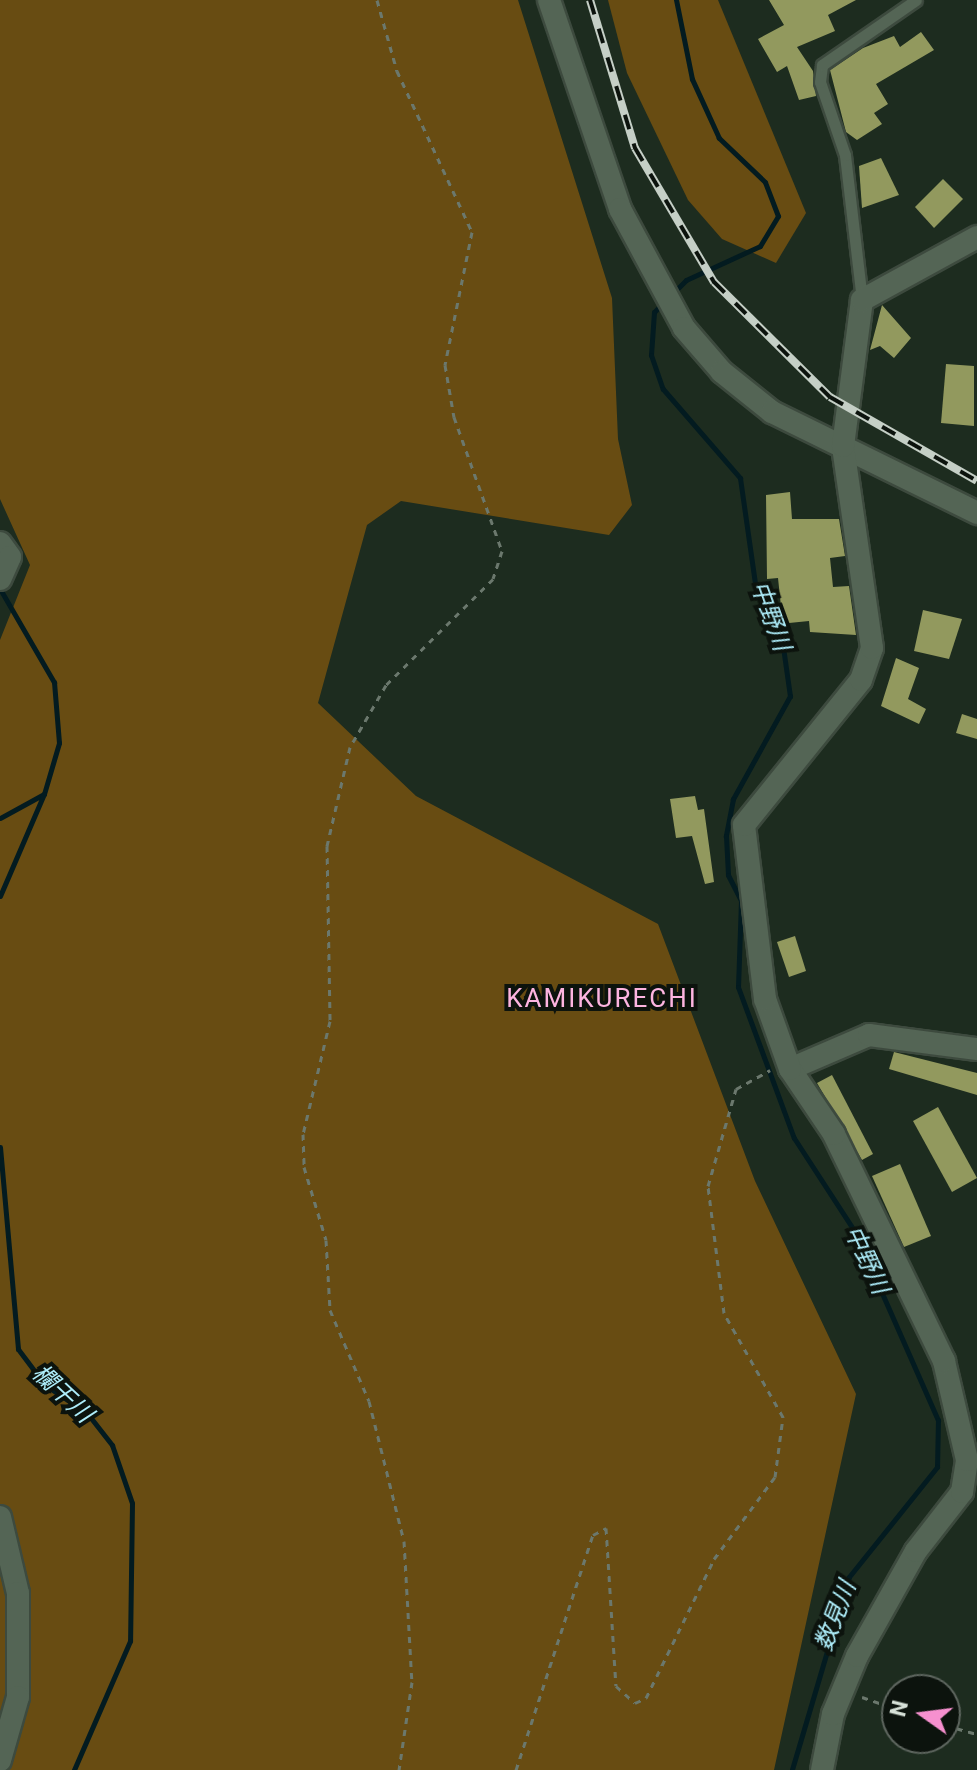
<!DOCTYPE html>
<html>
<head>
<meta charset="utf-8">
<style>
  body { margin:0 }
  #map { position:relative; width:977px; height:1770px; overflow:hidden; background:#1d2c1f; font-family:Roboto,"Noto Sans JP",sans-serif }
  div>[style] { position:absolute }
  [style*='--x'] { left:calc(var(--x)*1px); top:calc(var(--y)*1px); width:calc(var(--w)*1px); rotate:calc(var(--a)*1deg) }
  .forest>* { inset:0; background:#684c12 }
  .stream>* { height:5px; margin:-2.5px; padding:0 2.5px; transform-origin:2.5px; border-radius:2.5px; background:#031b20 }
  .building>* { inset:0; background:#92995e }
  .path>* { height:3px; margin-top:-1.5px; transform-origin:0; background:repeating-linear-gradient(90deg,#6b786d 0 6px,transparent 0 12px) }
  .roads { filter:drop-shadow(2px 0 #3d4a3e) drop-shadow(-2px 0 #3d4a3e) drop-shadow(0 2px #3d4a3e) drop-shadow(0 -2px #3d4a3e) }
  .lane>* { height:11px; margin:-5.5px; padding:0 5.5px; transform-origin:5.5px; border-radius:5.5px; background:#546555 }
  .street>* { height:22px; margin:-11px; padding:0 11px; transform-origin:11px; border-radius:11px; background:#546555 }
  .rail>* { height:8px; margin-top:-4px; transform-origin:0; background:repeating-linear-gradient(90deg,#0c130d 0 15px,#c5cfc6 0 30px); box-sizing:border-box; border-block:2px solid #c5cfc6 }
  span { translate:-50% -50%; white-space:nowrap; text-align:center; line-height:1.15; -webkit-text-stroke:8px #0c130d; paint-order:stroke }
  .water-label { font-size:24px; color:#aeeefb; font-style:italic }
  .quarter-label { font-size:26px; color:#fdb4e0; letter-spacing:2px }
  .north { position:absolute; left:881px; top:1674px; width:80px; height:80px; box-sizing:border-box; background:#0c130d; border:2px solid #5e665f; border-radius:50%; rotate:284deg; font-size:22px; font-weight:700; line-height:32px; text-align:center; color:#d8e2d9 }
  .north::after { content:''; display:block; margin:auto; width:28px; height:36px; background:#f690cf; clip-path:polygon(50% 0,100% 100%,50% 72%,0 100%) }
</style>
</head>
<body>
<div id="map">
  <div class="forest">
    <div style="clip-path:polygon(0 0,518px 0,612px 298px,618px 439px,632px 505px,609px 535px,401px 501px,367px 525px,318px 703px,416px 796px,658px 924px,755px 1181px,856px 1394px,774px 1770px,0 1770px,0 640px,30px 565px,0 499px)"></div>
    <div style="clip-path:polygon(608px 0,718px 0,806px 213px,776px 263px,722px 239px,688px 200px,627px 73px)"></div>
  </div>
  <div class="stream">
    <div style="--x:671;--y:295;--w:21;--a:-45"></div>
    <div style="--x:686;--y:280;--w:81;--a:-24.7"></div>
    <div style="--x:760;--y:246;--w:35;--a:-59"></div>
    <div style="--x:778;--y:216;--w:36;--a:-111"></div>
    <div style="--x:765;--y:182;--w:64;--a:-136.3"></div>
    <div style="--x:719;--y:138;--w:65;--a:-114.6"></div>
    <div style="--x:692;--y:79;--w:81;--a:-101.4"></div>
    <div style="--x:664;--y:302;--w:14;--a:135"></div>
    <div style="--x:654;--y:312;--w:43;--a:94"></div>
    <div style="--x:651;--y:355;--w:36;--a:71"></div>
    <div style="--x:663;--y:389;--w:118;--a:49.1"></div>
    <div style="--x:740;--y:478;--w:114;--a:81.9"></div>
    <div style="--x:756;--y:591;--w:49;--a:59.2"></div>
    <div style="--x:781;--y:633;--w:64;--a:81.9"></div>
    <div style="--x:790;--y:696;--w:118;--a:119"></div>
    <div style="--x:733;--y:799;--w:38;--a:101"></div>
    <div style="--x:726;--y:836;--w:39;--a:87"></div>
    <div style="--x:728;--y:875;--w:29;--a:63"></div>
    <div style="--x:741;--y:901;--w:86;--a:92"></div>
    <div style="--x:738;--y:987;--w:161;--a:69.7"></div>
    <div style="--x:794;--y:1138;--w:112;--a:57"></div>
    <div style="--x:855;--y:1232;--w:206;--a:66.2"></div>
    <div style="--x:938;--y:1420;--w:47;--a:91.2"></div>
    <div style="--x:937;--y:1467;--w:141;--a:128.7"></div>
    <div style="--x:849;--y:1577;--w:201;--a:106.5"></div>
    <div style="--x:0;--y:589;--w:108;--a:59.9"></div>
    <div style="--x:54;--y:682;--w:61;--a:85.3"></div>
    <div style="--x:59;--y:743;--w:53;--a:106.4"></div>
    <div style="--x:0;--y:818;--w:50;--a:-28.6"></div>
    <div style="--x:0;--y:896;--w:111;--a:-66.7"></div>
    <div style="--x:0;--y:1147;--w:203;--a:84.9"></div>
    <div style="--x:18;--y:1349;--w:45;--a:53.1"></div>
    <div style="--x:45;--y:1385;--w:50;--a:33.7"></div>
    <div style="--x:87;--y:1413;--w:41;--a:52"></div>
    <div style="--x:112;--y:1445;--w:61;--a:71"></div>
    <div style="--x:132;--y:1503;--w:138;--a:90.8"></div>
    <div style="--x:130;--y:1641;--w:141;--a:113.5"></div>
  </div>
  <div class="building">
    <div style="clip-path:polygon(769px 0,856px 0,828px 15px,835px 31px,797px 47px,813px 71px,816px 96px,799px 100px,787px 66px,777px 72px,758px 39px,784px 25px)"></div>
    <div style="clip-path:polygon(921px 32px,934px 50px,876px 84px,888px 104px,874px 113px,882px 124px,857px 140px,846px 132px,830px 70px,863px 48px,894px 36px,900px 47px)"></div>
    <div style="clip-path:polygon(881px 158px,899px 195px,862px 208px,859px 166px)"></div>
    <div style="clip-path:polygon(943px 179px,963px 199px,934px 228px,915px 207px)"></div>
    <div style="clip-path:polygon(882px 305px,911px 338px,894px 358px,880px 346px,870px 350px)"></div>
    <div style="clip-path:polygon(946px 364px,974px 366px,974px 426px,941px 423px)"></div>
    <div style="clip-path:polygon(790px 492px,792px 519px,839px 519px,845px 556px,830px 558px,833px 587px,849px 586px,856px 635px,810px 632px,809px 621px,789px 623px,782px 616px,778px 578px,767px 579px,766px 495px)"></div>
    <div style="clip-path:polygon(923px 610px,962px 619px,949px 659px,914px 651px)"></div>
    <div style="clip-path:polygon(896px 658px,919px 668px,908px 699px,926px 709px,919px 724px,881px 706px)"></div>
    <div style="clip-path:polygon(962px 714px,977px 719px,977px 739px,956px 733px)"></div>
    <div style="clip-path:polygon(695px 796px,698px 810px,704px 809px,714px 882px,705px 884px,692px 836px,676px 838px,670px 799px)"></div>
    <div style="clip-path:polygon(795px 936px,806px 971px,789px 977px,777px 942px)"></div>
    <div style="clip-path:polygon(894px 1052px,977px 1073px,977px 1095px,889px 1069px)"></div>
    <div style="clip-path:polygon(832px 1075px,873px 1154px,862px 1160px,817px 1083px)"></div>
    <div style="clip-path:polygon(938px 1107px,977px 1178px,952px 1192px,913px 1121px)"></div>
    <div style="clip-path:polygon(900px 1164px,931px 1236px,904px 1247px,872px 1176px)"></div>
  </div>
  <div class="path">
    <div style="--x:377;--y:0;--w:74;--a:74.3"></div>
    <div style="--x:397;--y:71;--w:178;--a:65"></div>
    <div style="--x:472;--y:232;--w:136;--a:101.5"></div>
    <div style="--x:445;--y:365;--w:53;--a:80.2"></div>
    <div style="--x:454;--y:417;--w:142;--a:70.3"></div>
    <div style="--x:502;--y:551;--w:29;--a:108"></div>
    <div style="--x:493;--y:579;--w:151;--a:135.3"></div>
    <div style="--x:386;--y:685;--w:72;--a:120.1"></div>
    <div style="--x:350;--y:747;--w:102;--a:103.1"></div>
    <div style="--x:327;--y:846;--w:175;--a:89"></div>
    <div style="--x:330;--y:1021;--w:116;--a:103.4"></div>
    <div style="--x:303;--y:1134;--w:33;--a:88"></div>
    <div style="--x:304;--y:1167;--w:76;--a:73.2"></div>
    <div style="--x:326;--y:1240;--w:70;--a:86.7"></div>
    <div style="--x:330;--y:1310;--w:99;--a:66.8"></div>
    <div style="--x:369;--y:1401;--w:144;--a:76"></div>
    <div style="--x:404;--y:1541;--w:141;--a:86.8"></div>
    <div style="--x:412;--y:1682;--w:89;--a:98.4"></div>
    <div style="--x:862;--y:1697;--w:37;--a:19"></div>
    <div style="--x:945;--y:1725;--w:33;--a:16"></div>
    <div style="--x:516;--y:1770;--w:247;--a:-71.9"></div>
    <div style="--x:593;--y:1535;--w:15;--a:-28"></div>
    <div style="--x:606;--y:1528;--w:158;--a:86.4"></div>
    <div style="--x:616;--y:1686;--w:25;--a:42"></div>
    <div style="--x:635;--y:1703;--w:12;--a:-24"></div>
    <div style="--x:646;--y:1698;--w:155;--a:-63.9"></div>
    <div style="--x:714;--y:1559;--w:102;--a:-53.4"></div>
    <div style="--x:775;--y:1477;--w:61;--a:-82.4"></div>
    <div style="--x:783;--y:1417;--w:120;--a:-119.6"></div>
    <div style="--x:724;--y:1313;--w:128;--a:-97.2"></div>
    <div style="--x:708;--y:1186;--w:101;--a:-73.9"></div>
    <div style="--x:736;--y:1089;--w:39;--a:-29"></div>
  </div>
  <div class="roads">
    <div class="lane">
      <div style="--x:862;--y:300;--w:146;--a:-96.7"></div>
      <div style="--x:845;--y:155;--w:77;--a:-108.9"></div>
      <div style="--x:820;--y:82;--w:17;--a:-83"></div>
      <div style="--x:822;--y:65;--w:114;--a:-34.7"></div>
    </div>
    <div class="street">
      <div style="--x:549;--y:0;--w:221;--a:71.2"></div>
      <div style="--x:620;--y:209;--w:135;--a:61.7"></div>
      <div style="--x:684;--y:328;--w:58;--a:49.2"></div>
      <div style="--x:722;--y:372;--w:64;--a:38.7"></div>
      <div style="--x:772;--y:412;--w:229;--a:26.2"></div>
      <div style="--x:0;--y:543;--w:17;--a:54"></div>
      <div style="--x:10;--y:557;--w:24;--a:114"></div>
      <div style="--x:790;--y:1069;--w:86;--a:-23.3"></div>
      <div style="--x:869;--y:1035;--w:109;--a:7.4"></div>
      <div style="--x:0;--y:1517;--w:78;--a:76.7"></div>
      <div style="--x:18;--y:1593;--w:104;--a:90"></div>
      <div style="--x:18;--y:1697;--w:66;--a:105.9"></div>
      <div style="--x:822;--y:1770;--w:57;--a:-78.9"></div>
      <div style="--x:833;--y:1714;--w:63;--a:-67.5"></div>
      <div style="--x:857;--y:1656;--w:120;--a:-60.7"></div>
      <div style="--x:916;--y:1551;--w:75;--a:-52.1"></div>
      <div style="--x:962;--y:1492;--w:32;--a:-81"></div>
      <div style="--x:967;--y:1460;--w:102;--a:-103.1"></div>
      <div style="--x:944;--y:1361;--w:252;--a:-115.9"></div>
      <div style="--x:834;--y:1134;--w:78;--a:-124.1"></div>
      <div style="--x:790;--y:1069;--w:74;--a:-109.7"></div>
      <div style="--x:765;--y:999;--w:175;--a:-96.9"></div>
      <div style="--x:744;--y:825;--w:186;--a:-51.1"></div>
      <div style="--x:861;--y:680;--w:34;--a:-71"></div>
      <div style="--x:872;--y:648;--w:204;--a:-98.2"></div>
      <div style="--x:843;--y:446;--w:147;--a:-82.6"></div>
      <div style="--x:862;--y:300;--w:131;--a:-28.7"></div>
    </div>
  </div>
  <div class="rail">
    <div style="--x:590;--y:0;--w:155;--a:73.1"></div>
    <div style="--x:635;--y:148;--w:156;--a:59.5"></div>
    <div style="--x:714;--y:282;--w:163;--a:44.8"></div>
    <div style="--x:830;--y:397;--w:169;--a:29.7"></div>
  </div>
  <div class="water-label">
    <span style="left:770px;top:616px;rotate:70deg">中野川</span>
    <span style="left:866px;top:1260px;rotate:65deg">中野川</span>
    <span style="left:62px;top:1394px;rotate:43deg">欄干川</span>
    <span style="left:836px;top:1616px;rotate:-69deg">数見川</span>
  </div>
  <div class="quarter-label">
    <span style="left:602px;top:999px">KAMIKURECHI</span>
  </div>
  <div class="north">N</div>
</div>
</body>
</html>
